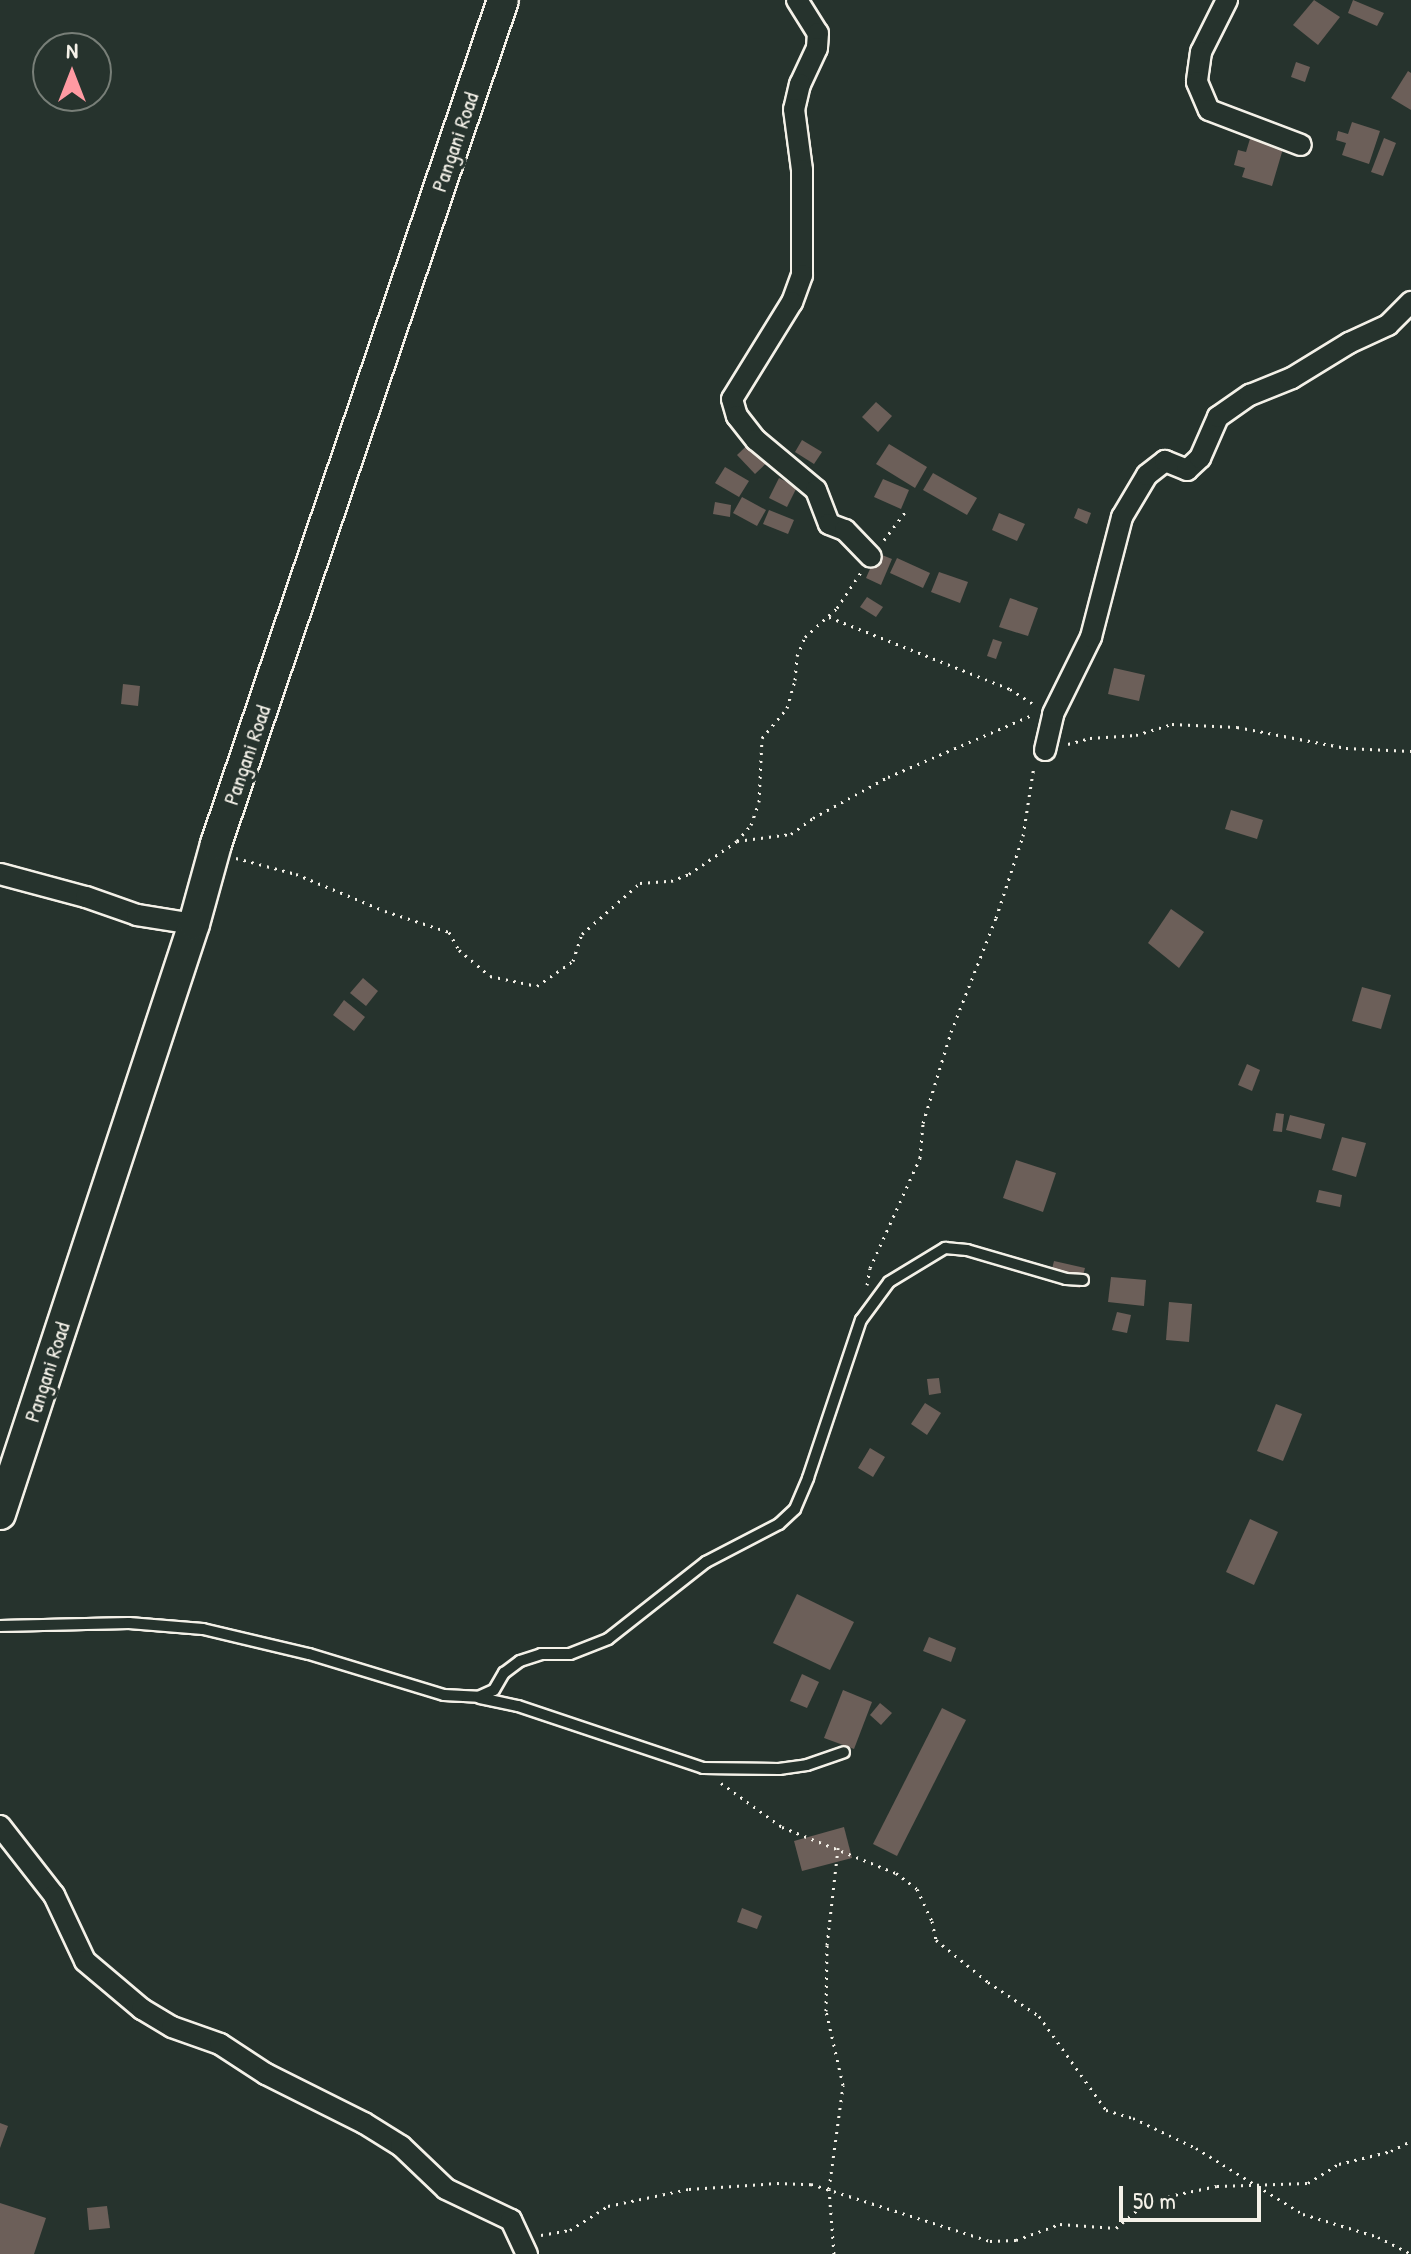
<!DOCTYPE html>
<html>
<head>
<meta charset="utf-8">
<style>
  body { margin:0 }
  #map { position:relative; width:1411px; height:2254px; overflow:hidden; background:#26332d; font-family:"Patrick Hand",sans-serif }
  div>[style] { position:absolute }
  [style*='--x'] { left:calc(var(--x)*1px); top:calc(var(--y)*1px); width:calc(var(--w)*1px); rotate:calc(var(--a)*1deg) }
  .building>* { inset:0; background:#6c5f59 }
  .path>* { height:3px; margin-top:-1.5px; transform-origin:0; background:repeating-linear-gradient(90deg,#f4f1e8 0 2px,transparent 0 8px) }
  .roads { filter:drop-shadow(2px 0 #f4f1e8) drop-shadow(-2px 0 #f4f1e8) drop-shadow(0 2px #f4f1e8) drop-shadow(0 -2px #f4f1e8) }
  .lane>* { height:10px; margin:-5px; padding:0 5px; transform-origin:5px; border-radius:5px; background:#26332d }
  .street>* { height:20px; margin:-10px; padding:0 10px; transform-origin:10px; border-radius:10px; background:#26332d }
  .secondary>* { height:30px; margin:-15px; padding:0 15px; transform-origin:15px; border-radius:15px; background:#26332d }
  span { translate:-50% -50%; white-space:nowrap; text-align:center; line-height:1.15; -webkit-text-stroke:7px #26332d; paint-order:stroke }
  .street-label { font-size:22px; color:#f4f1e8 }
  .north { position:absolute; left:32px; top:32px; width:80px; height:80px; box-sizing:border-box; background:#26332d; border:2px solid #787f78; border-radius:50%; rotate:0deg; font-size:22px; font-weight:700; line-height:32px; text-align:center; color:#f4f1e8 }
  .north::after { content:''; display:block; margin:auto; width:28px; height:36px; background:#ff9aa2; clip-path:polygon(50% 0,100% 100%,50% 72%,0 100%) }
  .scale { position:absolute; left:1119px; top:2186px; width:142px; height:36px; box-sizing:border-box; border:4px solid #f4f1e8; border-top:0; padding-left:10px; font-size:24px; line-height:28px; white-space:nowrap; color:#f4f1e8; -webkit-text-stroke:6px #26332d; paint-order:stroke }
</style>
</head>
<body>
<div id="map">
  <div class="building">
    <div style="clip-path:polygon(1314px 0,1340px 17px,1318px 45px,1293px 25px)"></div>
    <div style="clip-path:polygon(1353px 0,1384px 13px,1377px 26px,1348px 13px)"></div>
    <div style="clip-path:polygon(1296px 62px,1310px 67px,1305px 82px,1291px 77px)"></div>
    <div style="clip-path:polygon(1408px 71px,1411px 73px,1411px 110px,1391px 98px)"></div>
    <div style="clip-path:polygon(1352px 122px,1380px 131px,1369px 164px,1342px 155px,1346px 143px,1336px 140px,1338px 131px,1348px 134px)"></div>
    <div style="clip-path:polygon(1252px 132px,1285px 142px,1272px 186px,1242px 177px,1245px 168px,1234px 165px,1238px 150px,1246px 152px)"></div>
    <div style="clip-path:polygon(1384px 138px,1396px 143px,1383px 176px,1371px 172px)"></div>
    <div style="clip-path:polygon(876px 402px,892px 416px,878px 432px,862px 417px)"></div>
    <div style="clip-path:polygon(757px 436px,775px 455px,755px 474px,737px 455px)"></div>
    <div style="clip-path:polygon(802px 440px,822px 452px,814px 464px,795px 452px)"></div>
    <div style="clip-path:polygon(889px 444px,927px 467px,915px 488px,876px 464px)"></div>
    <div style="clip-path:polygon(725px 467px,749px 481px,739px 497px,715px 483px)"></div>
    <div style="clip-path:polygon(933px 473px,977px 498px,967px 515px,923px 490px)"></div>
    <div style="clip-path:polygon(779px 478px,797px 487px,787px 507px,769px 498px)"></div>
    <div style="clip-path:polygon(883px 479px,909px 490px,901px 509px,874px 497px)"></div>
    <div style="clip-path:polygon(742px 497px,766px 510px,757px 526px,733px 513px)"></div>
    <div style="clip-path:polygon(715px 502px,731px 505px,730px 517px,713px 514px)"></div>
    <div style="clip-path:polygon(1078px 508px,1091px 513px,1087px 524px,1074px 518px)"></div>
    <div style="clip-path:polygon(769px 510px,794px 520px,788px 534px,763px 524px)"></div>
    <div style="clip-path:polygon(999px 513px,1025px 524px,1017px 541px,992px 530px)"></div>
    <div style="clip-path:polygon(877px 553px,892px 559px,881px 585px,866px 578px)"></div>
    <div style="clip-path:polygon(897px 558px,930px 573px,923px 588px,890px 573px)"></div>
    <div style="clip-path:polygon(939px 572px,968px 582px,960px 603px,931px 592px)"></div>
    <div style="clip-path:polygon(867px 597px,883px 607px,876px 617px,860px 607px)"></div>
    <div style="clip-path:polygon(1010px 598px,1038px 608px,1028px 636px,999px 627px)"></div>
    <div style="clip-path:polygon(993px 639px,1002px 642px,996px 659px,987px 656px)"></div>
    <div style="clip-path:polygon(1114px 668px,1145px 675px,1139px 701px,1108px 694px)"></div>
    <div style="clip-path:polygon(123px 684px,140px 686px,138px 706px,121px 704px)"></div>
    <div style="clip-path:polygon(1231px 810px,1263px 820px,1257px 839px,1225px 829px)"></div>
    <div style="clip-path:polygon(1171px 909px,1204px 932px,1179px 968px,1148px 943px)"></div>
    <div style="clip-path:polygon(363px 978px,378px 991px,366px 1006px,350px 993px)"></div>
    <div style="clip-path:polygon(1362px 987px,1391px 995px,1381px 1029px,1352px 1021px)"></div>
    <div style="clip-path:polygon(344px 1000px,365px 1017px,354px 1031px,333px 1015px)"></div>
    <div style="clip-path:polygon(1247px 1064px,1260px 1070px,1252px 1091px,1238px 1085px)"></div>
    <div style="clip-path:polygon(1276px 1113px,1284px 1114px,1282px 1132px,1273px 1131px)"></div>
    <div style="clip-path:polygon(1290px 1115px,1325px 1124px,1321px 1139px,1286px 1130px)"></div>
    <div style="clip-path:polygon(1342px 1137px,1366px 1143px,1356px 1177px,1332px 1170px)"></div>
    <div style="clip-path:polygon(1016px 1160px,1056px 1173px,1043px 1212px,1003px 1198px)"></div>
    <div style="clip-path:polygon(1319px 1190px,1342px 1195px,1340px 1207px,1316px 1202px)"></div>
    <div style="clip-path:polygon(1054px 1261px,1085px 1268px,1080px 1288px,1049px 1281px)"></div>
    <div style="clip-path:polygon(1111px 1277px,1146px 1280px,1144px 1306px,1108px 1302px)"></div>
    <div style="clip-path:polygon(1169px 1302px,1192px 1304px,1189px 1342px,1166px 1340px)"></div>
    <div style="clip-path:polygon(1117px 1312px,1131px 1315px,1127px 1333px,1112px 1330px)"></div>
    <div style="clip-path:polygon(939px 1378px,941px 1393px,929px 1395px,927px 1379px)"></div>
    <div style="clip-path:polygon(925px 1403px,941px 1413px,927px 1435px,911px 1424px)"></div>
    <div style="clip-path:polygon(1276px 1404px,1302px 1414px,1283px 1461px,1257px 1451px)"></div>
    <div style="clip-path:polygon(870px 1448px,885px 1457px,873px 1477px,858px 1468px)"></div>
    <div style="clip-path:polygon(1250px 1519px,1278px 1532px,1254px 1585px,1226px 1572px)"></div>
    <div style="clip-path:polygon(797px 1594px,854px 1622px,830px 1670px,773px 1643px)"></div>
    <div style="clip-path:polygon(929px 1637px,956px 1648px,951px 1662px,923px 1651px)"></div>
    <div style="clip-path:polygon(802px 1674px,819px 1682px,807px 1708px,790px 1701px)"></div>
    <div style="clip-path:polygon(843px 1690px,872px 1702px,854px 1749px,824px 1738px)"></div>
    <div style="clip-path:polygon(880px 1703px,892px 1713px,881px 1725px,870px 1715px)"></div>
    <div style="clip-path:polygon(942px 1708px,966px 1720px,897px 1856px,873px 1844px)"></div>
    <div style="clip-path:polygon(844px 1827px,852px 1858px,802px 1871px,794px 1841px)"></div>
    <div style="clip-path:polygon(742px 1908px,762px 1916px,757px 1929px,737px 1922px)"></div>
    <div style="clip-path:polygon(0 2123px,8px 2126px,0 2148px)"></div>
    <div style="clip-path:polygon(0 2203px,46px 2218px,34px 2254px,0 2254px)"></div>
    <div style="clip-path:polygon(107px 2206px,110px 2228px,89px 2230px,87px 2208px)"></div>
  </div>
  <div class="path">
    <div style="--x:884;--y:540;--w:39;--a:-53"></div>
    <div style="--x:829;--y:617;--w:195;--a:21.7"></div>
    <div style="--x:1010;--y:689;--w:30;--a:33"></div>
    <div style="--x:1068;--y:744;--w:23;--a:-15"></div>
    <div style="--x:1090;--y:738;--w:46;--a:-3.7"></div>
    <div style="--x:1136;--y:735;--w:38;--a:-17"></div>
    <div style="--x:1172;--y:724;--w:65;--a:2.6"></div>
    <div style="--x:1237;--y:727;--w:111;--a:10.9"></div>
    <div style="--x:1346;--y:748;--w:65;--a:2.6"></div>
    <div style="--x:737;--y:841;--w:21;--a:-49"></div>
    <div style="--x:751;--y:825;--w:24;--a:-71"></div>
    <div style="--x:759;--y:802;--w:64;--a:-87.3"></div>
    <div style="--x:762;--y:738;--w:39;--a:-50"></div>
    <div style="--x:787;--y:708;--w:29;--a:-74"></div>
    <div style="--x:795;--y:680;--w:24;--a:-85"></div>
    <div style="--x:797;--y:656;--w:21;--a:-67"></div>
    <div style="--x:805;--y:637;--w:43;--a:-42.2"></div>
    <div style="--x:837;--y:608;--w:43;--a:-56.3"></div>
    <div style="--x:236;--y:858;--w:62;--a:14.9"></div>
    <div style="--x:296;--y:874;--w:96;--a:22.6"></div>
    <div style="--x:385;--y:911;--w:67;--a:18.2"></div>
    <div style="--x:449;--y:932;--w:21;--a:61"></div>
    <div style="--x:459;--y:950;--w:40;--a:40"></div>
    <div style="--x:490;--y:976;--w:48;--a:12"></div>
    <div style="--x:537;--y:986;--w:44;--a:-34.8"></div>
    <div style="--x:573;--y:961;--w:28;--a:-72"></div>
    <div style="--x:582;--y:934;--w:77;--a:-41.3"></div>
    <div style="--x:640;--y:883;--w:31;--a:-4"></div>
    <div style="--x:671;--y:881;--w:19;--a:-21"></div>
    <div style="--x:689;--y:874;--w:58;--a:-34.5"></div>
    <div style="--x:737;--y:841;--w:54;--a:-7.4"></div>
    <div style="--x:791;--y:834;--w:27;--a:-36"></div>
    <div style="--x:813;--y:818;--w:85;--a:-28.7"></div>
    <div style="--x:888;--y:777;--w:159;--a:-23.3"></div>
    <div style="--x:867;--y:1285;--w:17;--a:-80"></div>
    <div style="--x:870;--y:1268;--w:121;--a:-65.6"></div>
    <div style="--x:920;--y:1158;--w:35;--a:-85"></div>
    <div style="--x:923;--y:1123;--w:95;--a:-72.9"></div>
    <div style="--x:951;--y:1032;--w:123;--a:-68.5"></div>
    <div style="--x:996;--y:918;--w:86;--a:-71.8"></div>
    <div style="--x:1023;--y:836;--w:71;--a:-81.1"></div>
    <div style="--x:721;--y:1783;--w:75;--a:35.8"></div>
    <div style="--x:782;--y:1827;--w:123;--a:22"></div>
    <div style="--x:896;--y:1873;--w:26;--a:37"></div>
    <div style="--x:917;--y:1889;--w:35;--a:65"></div>
    <div style="--x:932;--y:1921;--w:19;--a:78"></div>
    <div style="--x:936;--y:1940;--w:67;--a:38.9"></div>
    <div style="--x:988;--y:1982;--w:61;--a:33.7"></div>
    <div style="--x:1039;--y:2016;--w:115;--a:54.5"></div>
    <div style="--x:1106;--y:2110;--w:28;--a:17"></div>
    <div style="--x:1133;--y:2118;--w:70;--a:25.5"></div>
    <div style="--x:1196;--y:2148;--w:126;--a:31.7"></div>
    <div style="--x:1303;--y:2214;--w:78;--a:17"></div>
    <div style="--x:1378;--y:2237;--w:37;--a:27"></div>
    <div style="--x:541;--y:2235;--w:29;--a:-10"></div>
    <div style="--x:570;--y:2230;--w:45;--a:-32.3"></div>
    <div style="--x:608;--y:2206;--w:83;--a:-11.9"></div>
    <div style="--x:689;--y:2189;--w:88;--a:-3.9"></div>
    <div style="--x:777;--y:2183;--w:34;--a:2"></div>
    <div style="--x:811;--y:2184;--w:188;--a:17.7"></div>
    <div style="--x:990;--y:2241;--w:26;--a:-2"></div>
    <div style="--x:1016;--y:2240;--w:47;--a:-20"></div>
    <div style="--x:1060;--y:2224;--w:56;--a:4.1"></div>
    <div style="--x:1116;--y:2228;--w:30;--a:-40"></div>
    <div style="--x:1139;--y:2209;--w:24;--a:-28"></div>
    <div style="--x:1160;--y:2198;--w:58;--a:-11.9"></div>
    <div style="--x:1217;--y:2186;--w:91;--a:-1.9"></div>
    <div style="--x:1308;--y:2183;--w:36;--a:-32"></div>
    <div style="--x:1339;--y:2164;--w:54;--a:-14"></div>
    <div style="--x:1391;--y:2151;--w:22;--a:-27"></div>
    <div style="--x:834;--y:2254;--w:65;--a:-94.4"></div>
    <div style="--x:829;--y:2189;--w:105;--a:-82.3"></div>
    <div style="--x:843;--y:2085;--w:76;--a:-102.9"></div>
    <div style="--x:826;--y:2011;--w:66;--a:-89.1"></div>
    <div style="--x:827;--y:1945;--w:98;--a:-83.5"></div>
  </div>
  <div class="roads">
    <div class="lane">
      <div style="--x:0;--y:1626;--w:129;--a:-1.3"></div>
      <div style="--x:129;--y:1623;--w:74;--a:4.6"></div>
      <div style="--x:203;--y:1629;--w:109;--a:13.3"></div>
      <div style="--x:309;--y:1654;--w:141;--a:16.9"></div>
      <div style="--x:444;--y:1695;--w:34;--a:3"></div>
      <div style="--x:478;--y:1697;--w:17;--a:-24"></div>
      <div style="--x:494;--y:1690;--w:20;--a:-60"></div>
      <div style="--x:504;--y:1673;--w:20;--a:-37"></div>
      <div style="--x:520;--y:1661;--w:22;--a:-18"></div>
      <div style="--x:541;--y:1654;--w:29;--a:0"></div>
      <div style="--x:570;--y:1654;--w:41;--a:-21.5"></div>
      <div style="--x:608;--y:1639;--w:125;--a:-38.2"></div>
      <div style="--x:706;--y:1562;--w:82;--a:-27.5"></div>
      <div style="--x:779;--y:1524;--w:22;--a:-43"></div>
      <div style="--x:795;--y:1509;--w:34;--a:-67"></div>
      <div style="--x:808;--y:1478;--w:167;--a:-71.5"></div>
      <div style="--x:861;--y:1320;--w:47;--a:-53.6"></div>
      <div style="--x:889;--y:1282;--w:66;--a:-31.3"></div>
      <div style="--x:945;--y:1248;--w:22;--a:5"></div>
      <div style="--x:967;--y:1250;--w:103;--a:16.3"></div>
      <div style="--x:1066;--y:1279;--w:17;--a:3"></div>
      <div style="--x:480;--y:1698;--w:39;--a:12"></div>
      <div style="--x:518;--y:1706;--w:195;--a:18.5"></div>
      <div style="--x:703;--y:1768;--w:76;--a:0.8"></div>
      <div style="--x:779;--y:1769;--w:28;--a:-8"></div>
      <div style="--x:807;--y:1765;--w:39;--a:-19"></div>
    </div>
    <div class="street">
      <div style="--x:797;--y:0;--w:39;--a:58"></div>
      <div style="--x:818;--y:33;--w:15;--a:94"></div>
      <div style="--x:817;--y:48;--w:40;--a:115"></div>
      <div style="--x:800;--y:84;--w:26;--a:103"></div>
      <div style="--x:794;--y:109;--w:62;--a:82.5"></div>
      <div style="--x:802;--y:170;--w:105;--a:90"></div>
      <div style="--x:802;--y:275;--w:29;--a:110"></div>
      <div style="--x:792;--y:302;--w:114;--a:121.7"></div>
      <div style="--x:732;--y:399;--w:18;--a:74"></div>
      <div style="--x:737;--y:416;--w:31;--a:52"></div>
      <div style="--x:756;--y:440;--w:78;--a:39.8"></div>
      <div style="--x:816;--y:490;--w:36;--a:69"></div>
      <div style="--x:829;--y:524;--w:17;--a:21"></div>
      <div style="--x:845;--y:530;--w:37;--a:46"></div>
      <div style="--x:1227;--y:0;--w:58;--a:116.6"></div>
      <div style="--x:1201;--y:52;--w:30;--a:98"></div>
      <div style="--x:1197;--y:82;--w:30;--a:67"></div>
      <div style="--x:1209;--y:110;--w:98;--a:20.8"></div>
      <div style="--x:1045;--y:750;--w:37;--a:-77"></div>
      <div style="--x:1053;--y:714;--w:86;--a:-63.7"></div>
      <div style="--x:1091;--y:637;--w:124;--a:-75.5"></div>
      <div style="--x:1122;--y:517;--w:49;--a:-59.2"></div>
      <div style="--x:1147;--y:475;--w:23;--a:-38"></div>
      <div style="--x:1165;--y:461;--w:24;--a:22"></div>
      <div style="--x:1187;--y:470;--w:18;--a:-43"></div>
      <div style="--x:1200;--y:458;--w:45;--a:-66.3"></div>
      <div style="--x:1218;--y:417;--w:39;--a:-35"></div>
      <div style="--x:1250;--y:395;--w:45;--a:-22"></div>
      <div style="--x:1292;--y:378;--w:67;--a:-31.6"></div>
      <div style="--x:1349;--y:343;--w:43;--a:-24.8"></div>
      <div style="--x:1388;--y:325;--w:33;--a:-45"></div>
      <div style="--x:0;--y:874;--w:89;--a:15"></div>
      <div style="--x:86;--y:897;--w:54;--a:19.4"></div>
      <div style="--x:137;--y:915;--w:58;--a:9"></div>
      <div style="--x:0;--y:1826;--w:88;--a:52"></div>
      <div style="--x:54;--y:1895;--w:73;--a:64.8"></div>
      <div style="--x:85;--y:1961;--w:75;--a:40.1"></div>
      <div style="--x:142;--y:2009;--w:35;--a:31"></div>
      <div style="--x:172;--y:2027;--w:51;--a:19.5"></div>
      <div style="--x:220;--y:2044;--w:55;--a:33.1"></div>
      <div style="--x:266;--y:2074;--w:110;--a:26.6"></div>
      <div style="--x:364;--y:2123;--w:44;--a:31.9"></div>
      <div style="--x:401;--y:2146;--w:62;--a:43.7"></div>
      <div style="--x:446;--y:2189;--w:72;--a:25.5"></div>
      <div style="--x:511;--y:2220;--w:38;--a:65"></div>
    </div>
    <div class="secondary">
      <div style="--x:0;--y:1514;--w:621;--a:-71.8"></div>
      <div style="--x:194;--y:924;--w:83;--a:-74.6"></div>
      <div style="--x:216;--y:844;--w:891;--a:-71.22"></div>
    </div>
  </div>
  <div class="street-label">
    <span style="left:455px;top:142px;rotate:-71deg">Pangani Road</span>
    <span style="left:247px;top:755px;rotate:-71deg">Pangani Road</span>
    <span style="left:47px;top:1372px;rotate:-72deg">Pangani Road</span>
  </div>
  <div class="north">N</div>
  <div class="scale">50 m</div>
</div>
</body>
</html>
